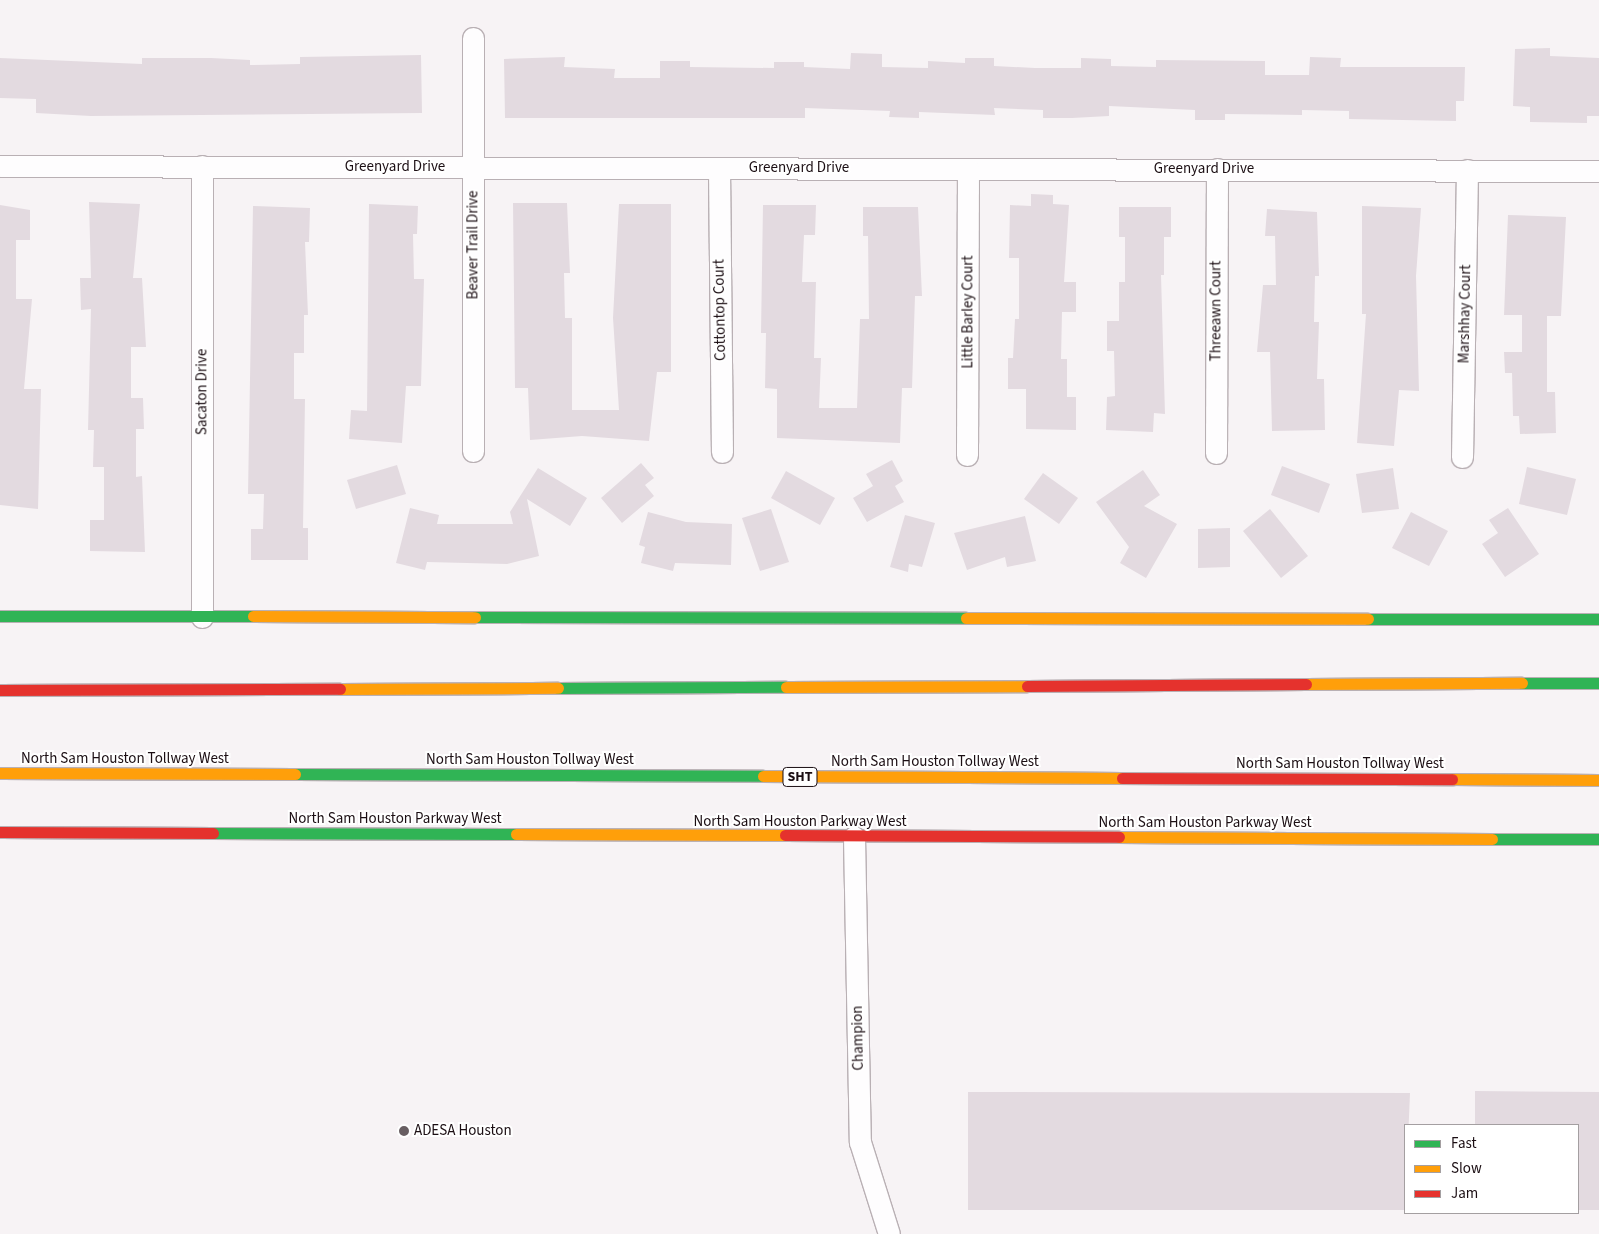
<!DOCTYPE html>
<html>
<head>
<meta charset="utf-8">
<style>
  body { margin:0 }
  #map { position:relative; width:1599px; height:1234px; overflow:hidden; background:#f7f3f5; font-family:"Source Sans 3",sans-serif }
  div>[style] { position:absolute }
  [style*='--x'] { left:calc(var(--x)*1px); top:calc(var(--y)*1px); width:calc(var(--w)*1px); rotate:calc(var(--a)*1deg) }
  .building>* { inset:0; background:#e3dae0 }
  .roads { filter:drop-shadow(1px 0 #b9b0b4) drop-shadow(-1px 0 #b9b0b4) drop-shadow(0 1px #b9b0b4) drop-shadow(0 -1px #b9b0b4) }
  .street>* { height:21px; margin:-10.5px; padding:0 10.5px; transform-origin:10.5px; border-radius:10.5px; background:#fefdfe }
  .fast>* { height:11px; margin:-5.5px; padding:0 5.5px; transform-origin:5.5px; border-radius:5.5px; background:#30b455 }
  .slow>* { height:11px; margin:-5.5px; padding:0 5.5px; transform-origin:5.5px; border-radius:5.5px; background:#ff9f0a }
  .jam>* { height:11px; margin:-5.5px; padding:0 5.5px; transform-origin:5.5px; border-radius:5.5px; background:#e5322d }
  .dots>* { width:14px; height:14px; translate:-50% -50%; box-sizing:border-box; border:2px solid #fff; border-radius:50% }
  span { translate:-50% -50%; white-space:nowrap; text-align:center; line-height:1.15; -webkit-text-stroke:4px #fff; paint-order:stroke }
  .shield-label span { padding:1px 4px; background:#fff; border:1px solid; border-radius:4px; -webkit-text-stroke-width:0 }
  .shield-label { font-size:14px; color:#1b0e13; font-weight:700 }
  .street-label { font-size:15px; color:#1b0e13 }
  .poi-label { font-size:15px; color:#1b0e13 }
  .left { translate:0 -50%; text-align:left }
  .legend { position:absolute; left:1404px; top:1124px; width:175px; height:90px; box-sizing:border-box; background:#fff; border:1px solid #a49fa1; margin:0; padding:6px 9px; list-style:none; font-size:15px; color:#1b0e13 }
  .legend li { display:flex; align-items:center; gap:10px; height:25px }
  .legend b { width:25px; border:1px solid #a49fa1 }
</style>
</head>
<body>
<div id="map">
  <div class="building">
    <div style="clip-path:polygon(1550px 48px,1550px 56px,1599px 58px,1599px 116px,1587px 116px,1587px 123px,1530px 122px,1530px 107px,1513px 106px,1515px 49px)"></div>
    <div style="clip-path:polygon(851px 53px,882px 54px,882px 67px,928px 68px,928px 61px,965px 63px,965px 58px,994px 58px,994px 66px,1035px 68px,1081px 68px,1081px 58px,1111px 59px,1111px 66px,1156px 67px,1156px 60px,1265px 61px,1265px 75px,1309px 75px,1310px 57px,1341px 58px,1340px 67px,1465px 67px,1464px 101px,1456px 101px,1456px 121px,1349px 119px,1349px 111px,1302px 110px,1302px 115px,1225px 114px,1225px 120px,1195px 120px,1195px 110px,1109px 106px,1109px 116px,1072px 118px,1043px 118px,1043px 110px,994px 108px,995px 115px,919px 112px,919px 118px,889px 117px,890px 111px,805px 108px,805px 118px,505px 118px,504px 59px,565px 57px,564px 67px,615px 69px,614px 78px,660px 78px,660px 61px,690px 61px,690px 67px,774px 68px,774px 62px,804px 62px,804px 67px,850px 69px)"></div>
    <div style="clip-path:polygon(421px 55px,422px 113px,91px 116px,36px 113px,36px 99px,0 98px,0 58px,142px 64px,142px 58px,211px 58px,250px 60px,250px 65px,300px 64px,300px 57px)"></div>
    <div style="clip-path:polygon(1031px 194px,1053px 195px,1053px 204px,1069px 205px,1064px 282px,1076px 282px,1076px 312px,1062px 312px,1061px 359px,1067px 359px,1067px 397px,1076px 397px,1076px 430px,1026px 429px,1026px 389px,1008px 389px,1008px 358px,1013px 358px,1015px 319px,1019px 319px,1019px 258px,1009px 258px,1010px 205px,1031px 206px)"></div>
    <div style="clip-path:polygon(89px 202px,140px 204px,133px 278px,142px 278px,146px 347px,131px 347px,131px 398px,143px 398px,144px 429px,136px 429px,136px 477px,142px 476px,145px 552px,90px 551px,90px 520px,104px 520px,104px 467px,93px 467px,94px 430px,88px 430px,91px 309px,81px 310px,80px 278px,91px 278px)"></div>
    <div style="clip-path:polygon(513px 203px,567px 203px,570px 273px,564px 273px,565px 318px,572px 318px,572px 410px,619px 410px,613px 318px,619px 204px,671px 204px,671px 372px,657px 372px,649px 441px,582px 436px,530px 440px,528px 388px,515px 388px)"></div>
    <div style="clip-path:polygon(369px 204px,418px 206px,417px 234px,413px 234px,414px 279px,424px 279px,421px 386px,406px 386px,402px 443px,349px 439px,351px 410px,367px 411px)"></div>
    <div style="clip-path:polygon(0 205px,30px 210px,30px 240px,16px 240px,16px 299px,32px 299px,24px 389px,41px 389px,38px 509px,0 505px)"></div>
    <div style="clip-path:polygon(763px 205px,816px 205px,815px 235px,804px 235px,802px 282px,816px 282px,814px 358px,821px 358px,819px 408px,857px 408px,860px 319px,869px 319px,868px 236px,863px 236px,863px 207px,918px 207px,922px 296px,915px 296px,912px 388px,902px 388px,900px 443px,777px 438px,777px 389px,765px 388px,766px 333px,761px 333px)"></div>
    <div style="clip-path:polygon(253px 206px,310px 208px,309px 242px,305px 242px,308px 315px,304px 315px,304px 353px,294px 353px,294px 399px,305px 399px,303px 528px,308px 528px,308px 560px,251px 560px,251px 529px,263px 529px,264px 494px,248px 494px)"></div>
    <div style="clip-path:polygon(1362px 206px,1421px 208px,1416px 276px,1419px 391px,1399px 390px,1394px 446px,1357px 443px,1366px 314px,1362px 314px)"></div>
    <div style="clip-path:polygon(1119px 207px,1171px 207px,1171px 237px,1164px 237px,1164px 275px,1161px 275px,1165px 414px,1154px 413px,1153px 432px,1106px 430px,1107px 397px,1115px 396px,1114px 351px,1107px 351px,1107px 321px,1119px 321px,1119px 282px,1125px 282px,1125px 237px,1119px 237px)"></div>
    <div style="clip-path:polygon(1267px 209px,1317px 212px,1319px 276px,1315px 276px,1314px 322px,1319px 322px,1317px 379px,1324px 379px,1325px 430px,1272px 431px,1270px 352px,1257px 352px,1263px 285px,1276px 285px,1275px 236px,1265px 236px)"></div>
    <div style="clip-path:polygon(1508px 215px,1566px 217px,1561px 316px,1547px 316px,1547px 392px,1555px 392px,1556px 433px,1520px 434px,1519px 416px,1513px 416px,1512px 373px,1505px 373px,1504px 352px,1522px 352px,1522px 315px,1504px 315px)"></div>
    <div style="clip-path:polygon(892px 460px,903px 481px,895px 486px,904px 502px,867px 522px,853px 498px,873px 486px,866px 474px)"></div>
    <div style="clip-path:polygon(641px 463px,654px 478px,645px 485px,654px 496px,622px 523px,601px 498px)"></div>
    <div style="clip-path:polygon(397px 465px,406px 494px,356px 509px,347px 480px)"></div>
    <div style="clip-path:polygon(1282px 466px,1330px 484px,1319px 513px,1271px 495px)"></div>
    <div style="clip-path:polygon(1527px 467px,1576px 479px,1567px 515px,1519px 504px)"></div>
    <div style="clip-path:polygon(538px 468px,587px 498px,570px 526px,527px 499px,539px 556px,507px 564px,427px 562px,425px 570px,396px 563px,410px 508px,439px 515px,437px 524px,513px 524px,510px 512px)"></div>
    <div style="clip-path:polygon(1393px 468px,1399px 509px,1362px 513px,1356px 474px)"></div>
    <div style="clip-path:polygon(1143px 470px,1160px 495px,1144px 506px,1177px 524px,1146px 578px,1120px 563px,1129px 547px,1096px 502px)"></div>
    <div style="clip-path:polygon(786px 471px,835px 498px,820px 525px,771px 498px)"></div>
    <div style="clip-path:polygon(1043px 473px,1078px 498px,1059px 524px,1024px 499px)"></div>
    <div style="clip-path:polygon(1508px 508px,1539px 554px,1505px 577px,1482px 544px,1498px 533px,1489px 520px)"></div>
    <div style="clip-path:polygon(771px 509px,789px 562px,760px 571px,742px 518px)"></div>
    <div style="clip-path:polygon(1270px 509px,1308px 556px,1281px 578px,1243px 531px)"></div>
    <div style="clip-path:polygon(648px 512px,686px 522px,732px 524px,731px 565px,675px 563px,673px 571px,641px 563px,645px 547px,639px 545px)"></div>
    <div style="clip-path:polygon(1411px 512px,1448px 531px,1429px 566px,1392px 548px)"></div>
    <div style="clip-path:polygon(905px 515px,935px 523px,922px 567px,909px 564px,908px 572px,890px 567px)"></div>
    <div style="clip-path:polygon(1025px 516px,1036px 561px,1007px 567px,1005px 557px,967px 570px,954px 533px)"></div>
    <div style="clip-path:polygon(1230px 528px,1230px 567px,1198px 568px,1198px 529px)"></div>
    <div style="clip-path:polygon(1475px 1091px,1599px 1092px,1599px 1210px,1578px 1210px,1578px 1125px,1475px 1125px)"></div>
    <div style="clip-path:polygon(968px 1092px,1410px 1093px,1405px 1210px,968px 1210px)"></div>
  </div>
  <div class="roads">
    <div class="street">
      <div style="--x:473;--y:38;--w:413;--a:90"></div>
      <div style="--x:0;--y:166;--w:1599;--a:0.18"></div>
      <div style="--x:202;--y:166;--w:451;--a:90"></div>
      <div style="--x:719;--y:168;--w:284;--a:89.4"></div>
      <div style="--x:1216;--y:453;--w:284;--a:-89.8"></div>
      <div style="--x:967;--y:455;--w:286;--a:-89.8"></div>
      <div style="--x:1462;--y:457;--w:287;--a:-89"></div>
      <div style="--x:854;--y:837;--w:305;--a:88.9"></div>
      <div style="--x:860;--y:1142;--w:96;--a:72.5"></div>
    </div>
    <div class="fast">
      <div style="--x:0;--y:616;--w:253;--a:0"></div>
      <div style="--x:475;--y:617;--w:491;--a:0.1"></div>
      <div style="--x:1368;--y:619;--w:231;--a:0"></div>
      <div style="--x:1522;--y:683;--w:77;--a:0"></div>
      <div style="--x:558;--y:688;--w:228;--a:-0.3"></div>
      <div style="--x:295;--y:774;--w:468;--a:0.2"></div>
      <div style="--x:213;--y:833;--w:303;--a:0.2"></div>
      <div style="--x:1492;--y:839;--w:107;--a:0"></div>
    </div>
    <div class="slow">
      <div style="--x:253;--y:616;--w:222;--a:0.3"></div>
      <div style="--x:966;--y:618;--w:402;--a:0.1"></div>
      <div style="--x:1306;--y:684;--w:216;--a:-0.3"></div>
      <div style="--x:786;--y:687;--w:241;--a:-0.2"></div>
      <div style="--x:340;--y:689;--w:218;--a:-0.3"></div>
      <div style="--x:0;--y:773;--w:295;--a:0.2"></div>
      <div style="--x:763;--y:776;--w:359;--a:0.3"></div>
      <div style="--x:1452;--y:779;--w:147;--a:0.4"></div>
      <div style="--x:516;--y:834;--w:269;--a:0.2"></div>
      <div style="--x:1119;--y:837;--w:373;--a:0.3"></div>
    </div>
    <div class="jam">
      <div style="--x:1027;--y:686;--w:279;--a:-0.4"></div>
      <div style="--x:0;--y:690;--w:340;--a:-0.2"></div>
      <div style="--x:1122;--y:778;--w:330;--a:0.2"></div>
      <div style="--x:0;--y:832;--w:213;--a:0.3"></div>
      <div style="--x:785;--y:835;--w:334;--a:0.3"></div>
    </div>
  </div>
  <div class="dots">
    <div style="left:404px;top:1131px;background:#685e62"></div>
  </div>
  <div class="shield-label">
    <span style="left:800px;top:777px">SHT</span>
  </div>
  <div class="street-label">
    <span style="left:395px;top:167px">Greenyard Drive</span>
    <span style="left:799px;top:168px">Greenyard Drive</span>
    <span style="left:1204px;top:169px">Greenyard Drive</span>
    <span style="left:473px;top:245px;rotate:-90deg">Beaver Trail Drive</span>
    <span style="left:720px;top:310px;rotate:-91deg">Cottontop Court</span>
    <span style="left:1216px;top:311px;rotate:-90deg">Threeawn Court</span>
    <span style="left:968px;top:312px;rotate:-90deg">Little Barley Court</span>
    <span style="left:1465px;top:314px;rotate:-89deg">Marshhay Court</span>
    <span style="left:202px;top:392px;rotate:-90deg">Sacaton Drive</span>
    <span style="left:125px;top:759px">North Sam Houston Tollway West</span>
    <span style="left:530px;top:760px">North Sam Houston Tollway West</span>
    <span style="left:935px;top:762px">North Sam Houston Tollway West</span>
    <span style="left:1340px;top:764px">North Sam Houston Tollway West</span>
    <span style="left:395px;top:819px">North Sam Houston Parkway West</span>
    <span style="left:800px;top:822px">North Sam Houston Parkway West</span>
    <span style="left:1205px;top:823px">North Sam Houston Parkway West</span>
    <span style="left:858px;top:1038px;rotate:-91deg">Champion</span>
  </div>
  <div class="poi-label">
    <span class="left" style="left:414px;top:1131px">ADESA Houston</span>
  </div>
  <ul class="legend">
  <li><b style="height:6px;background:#30b455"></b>Fast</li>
  <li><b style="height:6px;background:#ff9f0a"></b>Slow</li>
  <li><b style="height:6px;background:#e5322d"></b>Jam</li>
  </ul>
</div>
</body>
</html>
